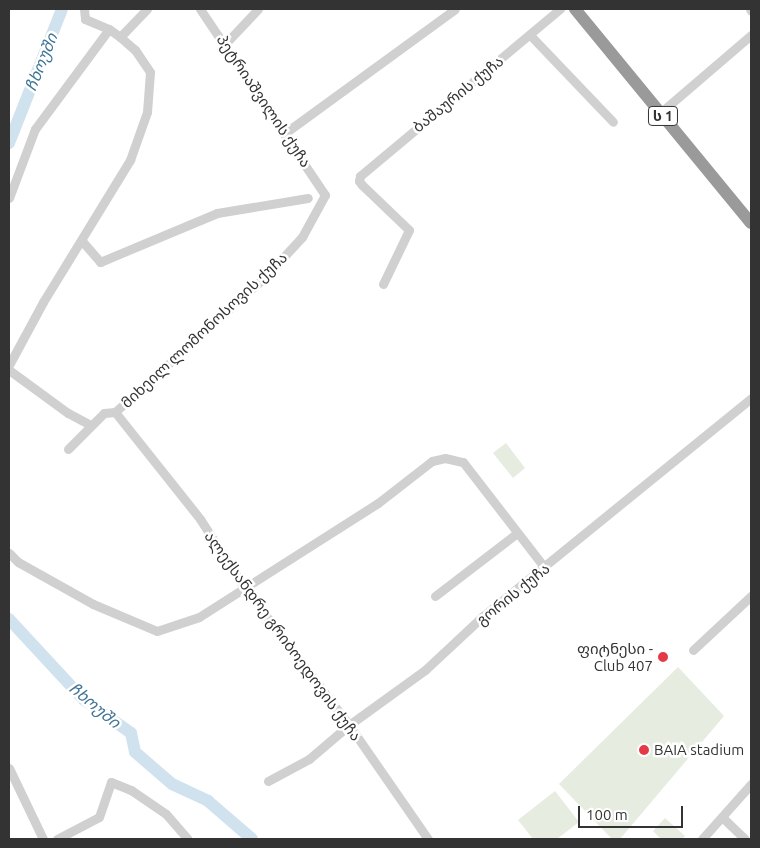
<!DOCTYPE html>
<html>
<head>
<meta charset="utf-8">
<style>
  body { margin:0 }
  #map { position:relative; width:760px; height:848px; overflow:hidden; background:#fff; font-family:Ubuntu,"Noto Sans Georgian",sans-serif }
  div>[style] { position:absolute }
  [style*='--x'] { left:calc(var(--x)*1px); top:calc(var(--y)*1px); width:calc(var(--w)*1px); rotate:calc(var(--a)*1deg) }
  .green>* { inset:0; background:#e6ecdf }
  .river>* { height:12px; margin:-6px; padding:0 6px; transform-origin:6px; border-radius:6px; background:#cfe2ee }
  .minor>* { height:9px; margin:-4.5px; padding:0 4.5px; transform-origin:4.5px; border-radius:4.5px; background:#d0d0d0 }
  .highway>* { height:12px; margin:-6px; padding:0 6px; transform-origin:6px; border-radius:6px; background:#9a9a9a }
  .dots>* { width:14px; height:14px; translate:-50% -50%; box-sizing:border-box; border:2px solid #fff; border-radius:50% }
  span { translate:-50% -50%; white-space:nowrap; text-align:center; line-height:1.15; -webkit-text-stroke:5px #fff; paint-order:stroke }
  .shield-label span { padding:1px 4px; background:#fff; border:1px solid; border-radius:4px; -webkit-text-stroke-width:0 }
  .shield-label { font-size:14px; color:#333; font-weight:700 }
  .street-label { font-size:15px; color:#333 }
  .poi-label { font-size:15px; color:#333 }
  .right { translate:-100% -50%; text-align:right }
  .left { translate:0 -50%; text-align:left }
  .water-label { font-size:16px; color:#3f7597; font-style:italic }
  .frame { position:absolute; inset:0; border:10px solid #333; pointer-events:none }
  .scale { position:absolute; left:578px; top:806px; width:105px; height:22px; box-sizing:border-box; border:2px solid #333; border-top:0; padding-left:6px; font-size:15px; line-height:18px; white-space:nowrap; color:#333; -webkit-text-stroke:4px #fff; paint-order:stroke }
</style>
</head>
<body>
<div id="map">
  <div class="green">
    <div style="clip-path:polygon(506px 443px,525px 468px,513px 478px,493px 453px)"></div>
    <div style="clip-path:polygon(678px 667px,724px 716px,620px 839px,612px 839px,559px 784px)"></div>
    <div style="clip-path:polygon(555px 791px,579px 822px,557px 839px,533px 839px,518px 820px)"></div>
    <div style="clip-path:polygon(665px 818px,685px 836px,682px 839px,661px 839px,653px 831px)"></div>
  </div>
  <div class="river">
    <div style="--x:9;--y:143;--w:144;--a:-68.4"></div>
    <div style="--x:9;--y:619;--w:109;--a:47.2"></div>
    <div style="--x:83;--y:699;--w:59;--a:35.3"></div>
    <div style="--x:131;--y:733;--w:19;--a:78"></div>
    <div style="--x:135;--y:752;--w:49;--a:40.9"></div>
    <div style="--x:172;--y:784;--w:40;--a:25"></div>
    <div style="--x:208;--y:801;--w:58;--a:40.8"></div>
  </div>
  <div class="minor">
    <div style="--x:84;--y:9;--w:10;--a:84"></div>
    <div style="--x:85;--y:19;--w:26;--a:23"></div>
    <div style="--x:750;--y:9;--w:2;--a:63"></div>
    <div style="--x:530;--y:35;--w:120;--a:46.3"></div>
    <div style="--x:225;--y:44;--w:48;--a:-46.7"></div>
    <div style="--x:660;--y:113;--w:120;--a:-40.6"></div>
    <div style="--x:285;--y:133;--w:210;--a:-36.1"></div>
    <div style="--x:9;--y:198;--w:74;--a:-69.4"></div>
    <div style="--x:35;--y:129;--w:124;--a:-53.5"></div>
    <div style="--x:109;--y:29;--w:14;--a:36"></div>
    <div style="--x:82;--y:241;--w:28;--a:49"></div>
    <div style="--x:100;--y:262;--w:127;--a:-22.7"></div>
    <div style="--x:217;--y:213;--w:92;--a:-9.4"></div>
    <div style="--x:383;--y:284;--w:60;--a:-64.3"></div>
    <div style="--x:409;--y:230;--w:65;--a:-136.2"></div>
    <div style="--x:362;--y:185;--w:5;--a:-127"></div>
    <div style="--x:359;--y:181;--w:5;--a:-79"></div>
    <div style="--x:360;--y:176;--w:261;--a:-39.9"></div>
    <div style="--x:9;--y:365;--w:72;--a:-61.6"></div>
    <div style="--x:43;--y:302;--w:167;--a:-58.5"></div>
    <div style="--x:130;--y:160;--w:51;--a:-70.5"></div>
    <div style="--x:147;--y:112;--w:40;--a:-85.7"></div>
    <div style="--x:150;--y:72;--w:27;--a:-124"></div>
    <div style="--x:135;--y:50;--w:20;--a:-139"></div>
    <div style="--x:120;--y:37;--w:39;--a:-46"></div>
    <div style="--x:9;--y:370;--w:73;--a:36.1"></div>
    <div style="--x:68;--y:413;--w:26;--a:28"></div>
    <div style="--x:115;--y:412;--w:137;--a:51.5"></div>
    <div style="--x:200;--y:519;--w:81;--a:57.1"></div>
    <div style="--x:244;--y:587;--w:173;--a:52.7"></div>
    <div style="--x:349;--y:725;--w:139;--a:55.3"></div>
    <div style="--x:68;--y:449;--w:51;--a:-45"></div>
    <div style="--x:104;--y:413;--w:11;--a:-5"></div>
    <div style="--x:115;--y:412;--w:202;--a:-42"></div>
    <div style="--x:265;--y:277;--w:54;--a:-47.2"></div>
    <div style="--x:302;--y:237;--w:48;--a:-61.3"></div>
    <div style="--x:325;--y:195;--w:224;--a:-123.9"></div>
    <div style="--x:9;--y:553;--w:13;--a:45"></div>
    <div style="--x:18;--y:562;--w:86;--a:29.2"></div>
    <div style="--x:93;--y:604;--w:69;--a:22.9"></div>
    <div style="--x:157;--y:631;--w:44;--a:-18.4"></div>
    <div style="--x:199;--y:617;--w:212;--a:-32.5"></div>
    <div style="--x:378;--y:503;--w:68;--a:-37.9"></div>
    <div style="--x:432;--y:461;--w:13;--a:-13"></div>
    <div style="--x:445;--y:458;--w:18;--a:13"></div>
    <div style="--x:463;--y:462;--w:134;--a:52.3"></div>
    <div style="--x:435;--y:596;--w:103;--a:-37.5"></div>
    <div style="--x:693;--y:650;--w:79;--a:-43"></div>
    <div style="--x:9;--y:768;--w:79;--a:64.4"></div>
    <div style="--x:268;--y:781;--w:47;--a:-28.2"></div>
    <div style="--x:309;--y:759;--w:52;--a:-40.4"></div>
    <div style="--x:349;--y:725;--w:94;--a:-35.9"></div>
    <div style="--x:425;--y:670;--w:79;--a:-43"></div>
    <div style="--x:483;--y:616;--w:345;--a:-39.1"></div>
    <div style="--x:723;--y:818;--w:30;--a:44"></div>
    <div style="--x:57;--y:839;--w:47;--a:-27.6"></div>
    <div style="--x:99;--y:817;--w:37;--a:-71"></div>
    <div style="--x:111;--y:782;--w:22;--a:22"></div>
    <div style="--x:131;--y:790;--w:42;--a:34.4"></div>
    <div style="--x:166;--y:814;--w:33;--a:49"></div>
    <div style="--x:702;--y:839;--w:74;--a:-48.3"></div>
  </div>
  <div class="highway">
    <div style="--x:575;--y:9;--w:277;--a:50.6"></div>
  </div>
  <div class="dots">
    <div style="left:663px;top:657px;background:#e63946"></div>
    <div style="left:644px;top:750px;background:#e63946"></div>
  </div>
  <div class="shield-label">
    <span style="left:663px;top:116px">ს 1</span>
  </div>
  <div class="street-label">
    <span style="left:458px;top:94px;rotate:-39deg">ბაშაურის ქუჩა</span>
    <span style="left:264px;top:101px;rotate:56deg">პეტრიაშვილის ქუჩა</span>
    <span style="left:204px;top:330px;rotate:-43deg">მიხეილ ლომონოსოვის ქუჩა</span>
    <span style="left:513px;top:594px;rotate:-39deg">გორის ქუჩა</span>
    <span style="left:283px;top:636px;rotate:54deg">ალექსანდრე გრიბოედოვის ქუჩა</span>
  </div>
  <div class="poi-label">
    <span class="right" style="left:653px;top:657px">ფიტნესი -<br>Club 407</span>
    <span class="left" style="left:654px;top:750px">BAIA stadium</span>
  </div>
  <div class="water-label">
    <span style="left:41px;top:62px;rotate:-68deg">ჩხოუში</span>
    <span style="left:95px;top:705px;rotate:40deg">ჩხოუში</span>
  </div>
  <div class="frame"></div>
  <div class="scale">100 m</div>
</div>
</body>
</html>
